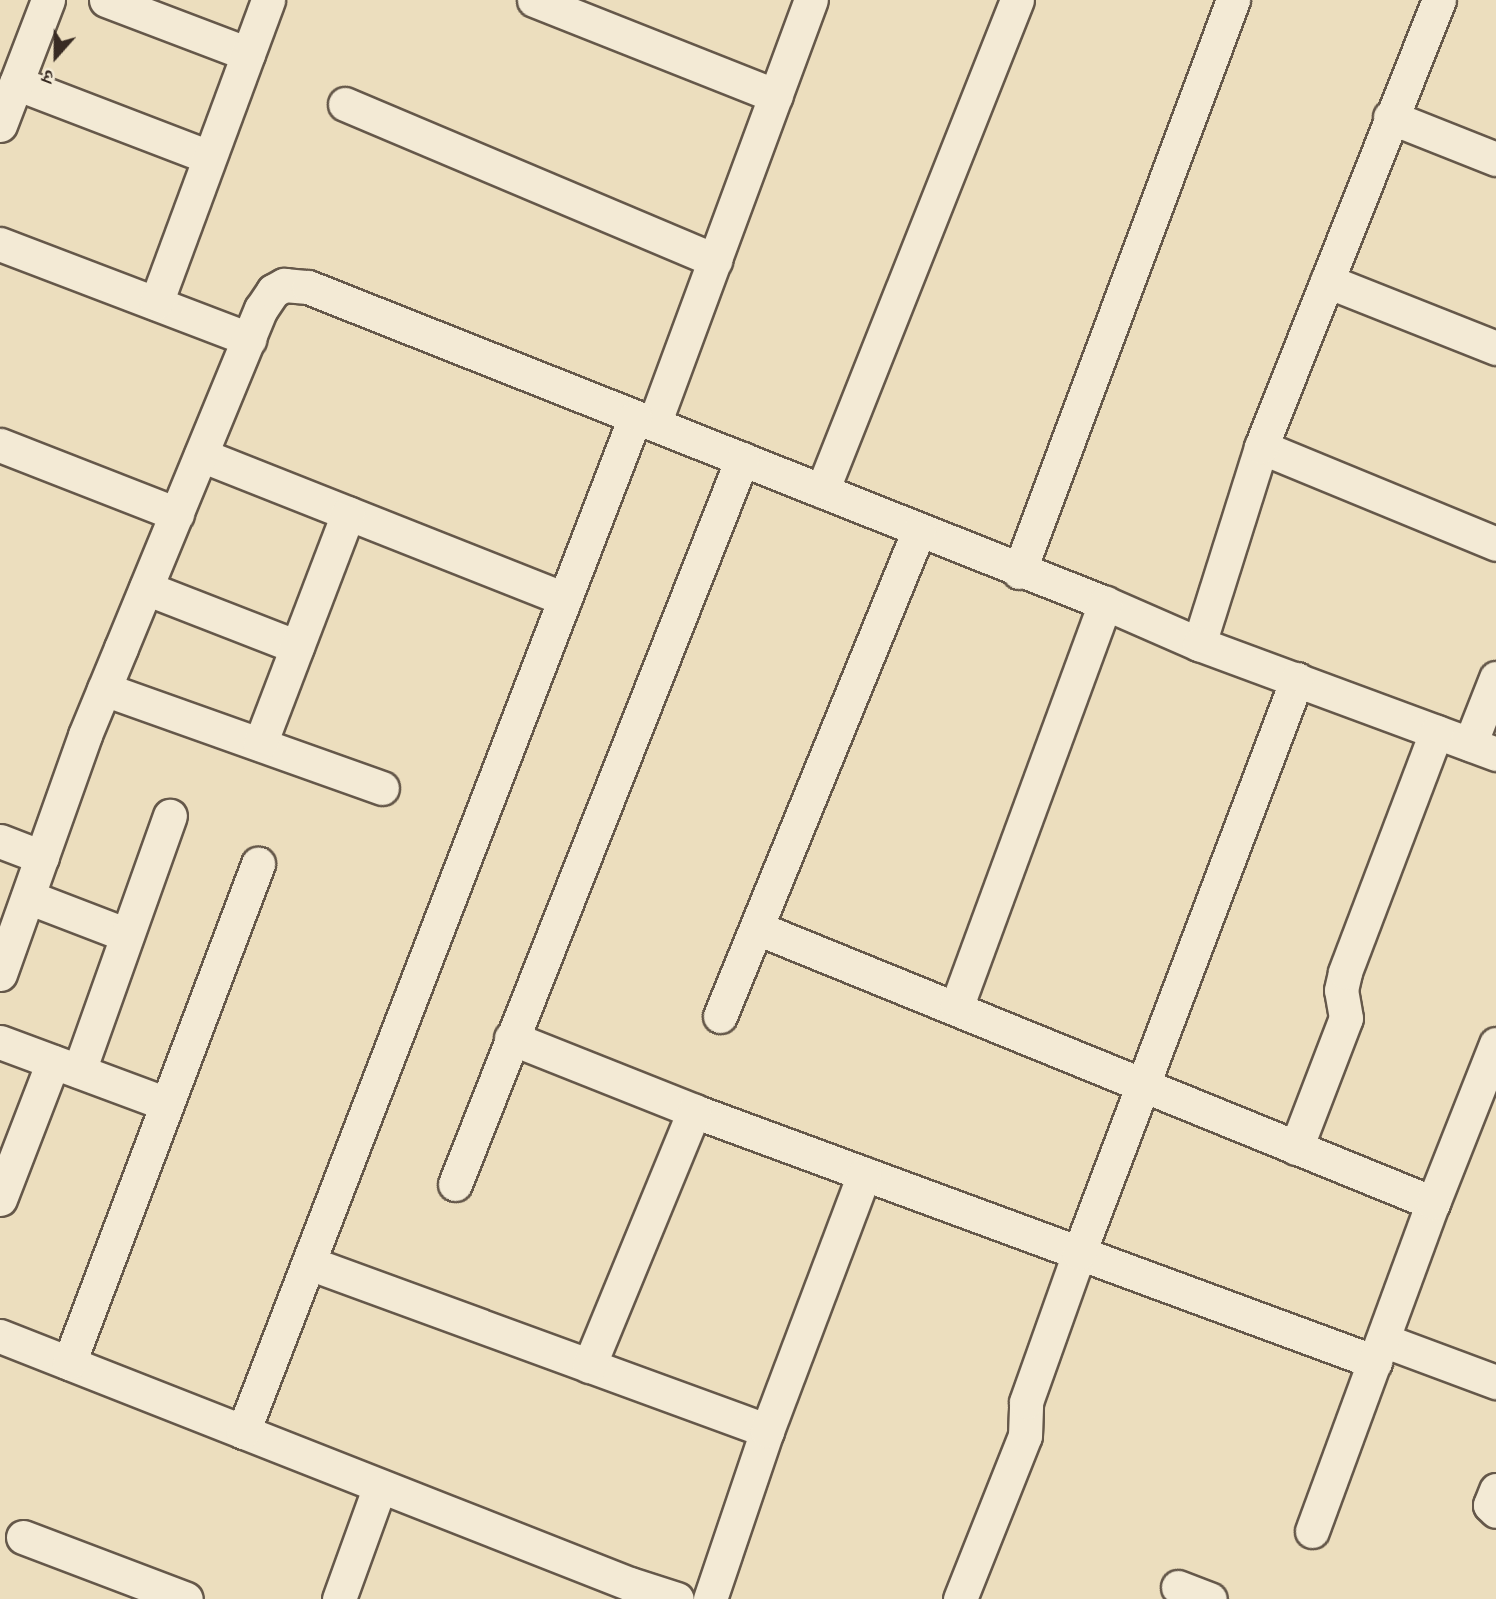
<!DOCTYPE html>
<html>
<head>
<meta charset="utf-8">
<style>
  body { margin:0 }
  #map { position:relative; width:1496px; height:1599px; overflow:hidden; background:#ecdebe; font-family:"IM FELL English","Noto Serif Devanagari",serif }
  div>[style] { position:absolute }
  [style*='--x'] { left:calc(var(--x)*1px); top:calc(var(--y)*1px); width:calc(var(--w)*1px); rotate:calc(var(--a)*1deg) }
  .roads { filter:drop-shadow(2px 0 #65584a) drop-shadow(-2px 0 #65584a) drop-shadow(0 2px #65584a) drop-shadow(0 -2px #65584a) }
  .minor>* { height:33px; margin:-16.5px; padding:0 16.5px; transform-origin:16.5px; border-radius:16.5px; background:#f3ead5 }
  span { translate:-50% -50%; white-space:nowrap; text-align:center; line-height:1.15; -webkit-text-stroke:7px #f3ead5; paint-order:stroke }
  .north { position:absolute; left:21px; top:21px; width:70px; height:70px; -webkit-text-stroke:5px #f3ead5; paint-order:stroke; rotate:201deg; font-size:19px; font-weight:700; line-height:28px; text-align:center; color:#382b23 }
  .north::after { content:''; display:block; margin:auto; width:24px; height:32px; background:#382b23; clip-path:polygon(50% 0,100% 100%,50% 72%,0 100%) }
</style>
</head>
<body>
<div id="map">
  <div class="roads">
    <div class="minor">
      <div style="--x:106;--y:0;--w:152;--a:20.8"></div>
      <div style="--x:534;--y:0;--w:260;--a:21.6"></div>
      <div style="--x:16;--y:83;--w:207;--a:21"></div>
      <div style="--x:345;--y:104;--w:402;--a:22.9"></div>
      <div style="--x:1390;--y:117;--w:114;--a:21.6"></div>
      <div style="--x:0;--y:125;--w:134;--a:-69"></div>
      <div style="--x:0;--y:244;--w:267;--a:20.9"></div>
      <div style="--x:1327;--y:281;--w:182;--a:21.6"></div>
      <div style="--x:156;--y:303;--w:323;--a:-69.7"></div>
      <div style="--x:654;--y:424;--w:452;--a:-69.7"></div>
      <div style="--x:0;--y:445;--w:190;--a:21.3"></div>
      <div style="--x:1261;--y:447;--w:254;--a:22.4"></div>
      <div style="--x:201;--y:455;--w:391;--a:21.6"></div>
      <div style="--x:822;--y:491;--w:528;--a:-68.34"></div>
      <div style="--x:1019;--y:572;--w:611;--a:-69.49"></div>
      <div style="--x:146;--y:588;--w:162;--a:21.3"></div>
      <div style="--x:1199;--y:644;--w:207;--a:-72.5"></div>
      <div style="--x:1261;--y:447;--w:481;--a:-68.3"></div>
      <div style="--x:104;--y:689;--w:295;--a:19.6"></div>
      <div style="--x:260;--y:744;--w:247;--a:-69.1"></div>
      <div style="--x:1470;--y:744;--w:71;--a:-68.5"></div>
      <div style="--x:0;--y:841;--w:45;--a:20.9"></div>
      <div style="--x:28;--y:897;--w:106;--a:21"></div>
      <div style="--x:757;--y:928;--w:730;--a:22.14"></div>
      <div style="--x:0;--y:974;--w:254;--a:-70.4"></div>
      <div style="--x:85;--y:735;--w:94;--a:-67.5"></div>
      <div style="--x:121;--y:648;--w:367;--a:-67.6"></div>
      <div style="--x:261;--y:309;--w:22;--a:-56"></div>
      <div style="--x:273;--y:291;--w:13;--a:-29"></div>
      <div style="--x:284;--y:285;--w:24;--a:5"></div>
      <div style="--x:308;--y:287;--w:857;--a:21.63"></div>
      <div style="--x:1105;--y:603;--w:103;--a:23.6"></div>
      <div style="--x:1199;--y:644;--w:317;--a:20.3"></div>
      <div style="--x:956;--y:1008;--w:432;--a:-69.8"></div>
      <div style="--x:720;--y:1016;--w:525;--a:-67.73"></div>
      <div style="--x:511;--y:1038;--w:197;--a:21.7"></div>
      <div style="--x:694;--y:1111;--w:726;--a:20.23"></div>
      <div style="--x:0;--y:1042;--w:178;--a:20.4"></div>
      <div style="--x:79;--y:1071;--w:271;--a:-70.4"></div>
      <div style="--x:1296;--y:1148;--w:139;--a:-69"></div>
      <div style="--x:1346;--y:1018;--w:28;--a:-100"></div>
      <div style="--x:1341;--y:990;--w:18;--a:-77"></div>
      <div style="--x:1345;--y:972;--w:257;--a:-69.2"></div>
      <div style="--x:455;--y:1184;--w:780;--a:-68.4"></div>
      <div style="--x:0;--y:1199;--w:147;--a:-68.9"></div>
      <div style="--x:309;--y:1263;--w:488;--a:20.1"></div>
      <div style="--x:0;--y:1336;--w:677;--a:21.49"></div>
      <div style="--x:630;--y:1584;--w:49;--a:17.7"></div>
      <div style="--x:1383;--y:1340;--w:121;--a:20.4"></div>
      <div style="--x:69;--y:1363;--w:534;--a:-69.26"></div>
      <div style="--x:589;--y:1366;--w:276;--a:-67.6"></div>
      <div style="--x:243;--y:1432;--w:1088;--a:-68.88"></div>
      <div style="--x:1496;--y:1490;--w:16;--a:112"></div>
      <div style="--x:1490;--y:1505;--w:8;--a:45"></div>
      <div style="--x:1312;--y:1531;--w:350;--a:-69.8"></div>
      <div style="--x:1433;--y:1203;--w:171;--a:-68.4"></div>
      <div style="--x:23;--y:1537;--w:174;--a:20.8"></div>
      <div style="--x:1178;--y:1587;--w:34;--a:21"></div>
      <div style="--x:339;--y:1599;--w:120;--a:-70.1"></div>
      <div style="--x:710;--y:1599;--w:177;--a:-71.3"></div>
      <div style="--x:767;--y:1431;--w:275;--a:-69.3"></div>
      <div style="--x:960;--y:1599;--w:175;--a:-68.3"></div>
      <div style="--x:1025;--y:1436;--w:34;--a:-88"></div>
      <div style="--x:1026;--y:1402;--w:158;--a:-70.4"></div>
      <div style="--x:1079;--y:1253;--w:614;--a:-69.2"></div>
    </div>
  </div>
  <div class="north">उ</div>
</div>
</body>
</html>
